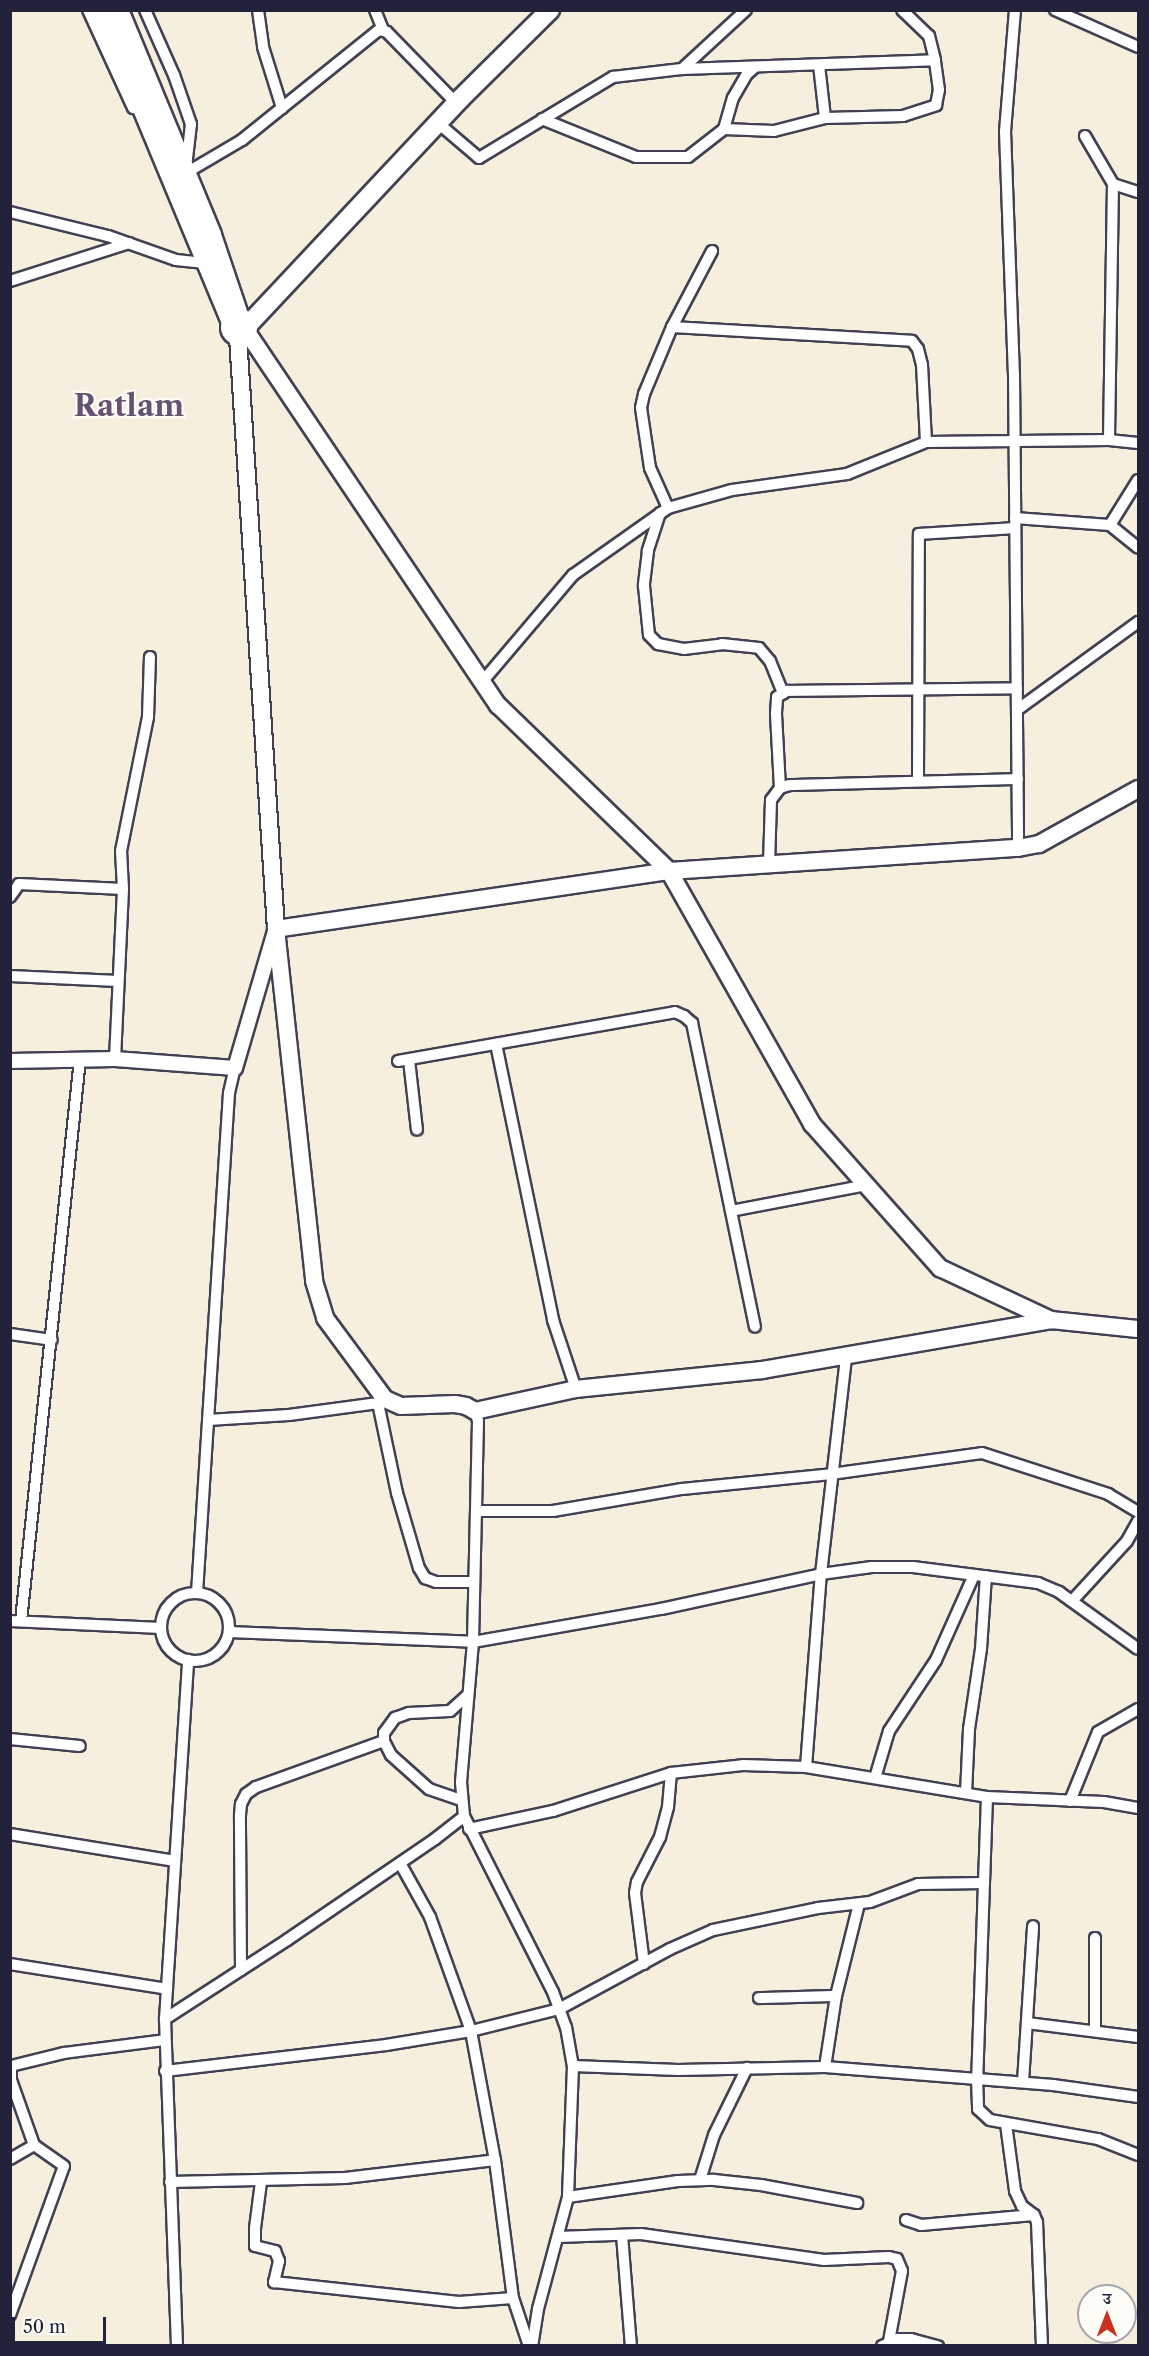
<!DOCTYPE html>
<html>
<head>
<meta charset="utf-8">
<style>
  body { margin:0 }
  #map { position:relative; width:1149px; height:2356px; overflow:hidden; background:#f6efde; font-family:"Libre Caslon Text","Noto Serif Devanagari",serif }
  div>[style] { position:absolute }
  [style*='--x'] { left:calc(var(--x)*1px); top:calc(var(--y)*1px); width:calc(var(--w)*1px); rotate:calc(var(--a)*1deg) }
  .roads { filter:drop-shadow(2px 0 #424153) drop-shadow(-2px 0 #424153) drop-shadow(0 2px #424153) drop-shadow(0 -2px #424153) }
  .minor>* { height:10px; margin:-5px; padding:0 5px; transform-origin:5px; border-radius:5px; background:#fff }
  .minor>.ring { margin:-5px; padding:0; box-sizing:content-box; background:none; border:10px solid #fff; border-radius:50% }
  .tertiary>* { height:14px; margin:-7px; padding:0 7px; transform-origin:7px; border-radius:7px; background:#fff }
  .secondary>* { height:16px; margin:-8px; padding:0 8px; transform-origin:8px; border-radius:8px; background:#fff }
  .trunk>* { height:18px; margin:-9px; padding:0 9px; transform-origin:9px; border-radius:9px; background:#fff }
  .trunk>.ring { margin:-9px; padding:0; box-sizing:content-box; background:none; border:18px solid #fff; border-radius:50% }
  span { translate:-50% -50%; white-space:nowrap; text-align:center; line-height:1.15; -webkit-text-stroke:4.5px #fdfcf7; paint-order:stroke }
  .town-label { font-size:30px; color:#665170; font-weight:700 }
  .frame { position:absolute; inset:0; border:12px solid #22223b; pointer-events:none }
  .north { position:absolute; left:1077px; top:2284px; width:60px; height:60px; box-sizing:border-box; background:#fdfcf7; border:2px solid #a5a5ac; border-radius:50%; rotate:0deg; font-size:16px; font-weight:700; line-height:24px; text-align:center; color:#22223b }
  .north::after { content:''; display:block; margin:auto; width:21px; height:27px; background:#c8321e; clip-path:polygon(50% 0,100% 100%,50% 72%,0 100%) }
  .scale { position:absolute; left:12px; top:2317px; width:94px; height:27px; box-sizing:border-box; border:3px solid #22223b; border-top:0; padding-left:8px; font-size:18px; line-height:21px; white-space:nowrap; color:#22223b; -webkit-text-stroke:4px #fdfcf7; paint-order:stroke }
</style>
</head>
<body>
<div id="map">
  <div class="roads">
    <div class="minor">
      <div style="--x:88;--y:10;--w:108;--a:65.3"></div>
      <div style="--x:145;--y:10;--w:71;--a:66"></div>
      <div style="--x:174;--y:75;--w:52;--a:70.9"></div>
      <div style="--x:191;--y:124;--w:43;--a:96.6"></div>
      <div style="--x:258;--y:10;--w:37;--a:82"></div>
      <div style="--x:263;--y:47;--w:64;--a:72.7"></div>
      <div style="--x:375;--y:10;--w:22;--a:68"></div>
      <div style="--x:1015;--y:10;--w:121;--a:94.7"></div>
      <div style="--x:1005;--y:131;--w:243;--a:87.9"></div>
      <div style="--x:1014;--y:374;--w:474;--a:89.5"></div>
      <div style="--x:1055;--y:10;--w:91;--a:24"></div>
      <div style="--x:819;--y:65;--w:53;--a:83.5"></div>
      <div style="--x:682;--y:69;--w:87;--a:-42.7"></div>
      <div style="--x:542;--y:119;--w:101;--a:22"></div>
      <div style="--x:636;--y:157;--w:52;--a:0"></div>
      <div style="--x:688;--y:157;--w:46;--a:-37.9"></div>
      <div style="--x:724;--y:129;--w:50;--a:2.3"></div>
      <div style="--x:774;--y:131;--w:53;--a:-14.3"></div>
      <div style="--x:825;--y:118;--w:78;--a:-1.5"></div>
      <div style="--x:903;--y:116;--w:35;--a:-18"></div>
      <div style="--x:936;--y:105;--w:15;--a:-79"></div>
      <div style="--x:939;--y:90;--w:30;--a:-98"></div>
      <div style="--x:438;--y:123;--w:54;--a:40.5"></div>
      <div style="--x:479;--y:158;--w:157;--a:-31.2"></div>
      <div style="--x:613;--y:77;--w:69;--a:-6.6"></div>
      <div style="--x:682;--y:69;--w:253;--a:-2"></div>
      <div style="--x:935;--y:60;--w:25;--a:-104"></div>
      <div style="--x:929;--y:36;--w:37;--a:-136"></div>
      <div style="--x:724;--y:129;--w:32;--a:-74"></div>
      <div style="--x:733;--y:98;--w:28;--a:-60"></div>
      <div style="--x:747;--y:74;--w:11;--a:-41"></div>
      <div style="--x:1085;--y:136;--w:56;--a:59.7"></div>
      <div style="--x:1113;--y:184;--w:256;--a:90.9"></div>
      <div style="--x:186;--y:173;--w:65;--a:-30.5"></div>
      <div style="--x:242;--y:140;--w:176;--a:-38.8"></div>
      <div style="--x:379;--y:30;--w:8;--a:14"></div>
      <div style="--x:387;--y:32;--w:99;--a:45.8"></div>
      <div style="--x:1113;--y:184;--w:26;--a:18"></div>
      <div style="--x:10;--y:212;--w:101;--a:13.8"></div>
      <div style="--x:108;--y:236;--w:72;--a:19.4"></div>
      <div style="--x:176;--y:260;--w:29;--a:6"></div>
      <div style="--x:10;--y:281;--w:125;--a:-17.7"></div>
      <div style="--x:672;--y:327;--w:240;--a:3.3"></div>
      <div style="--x:912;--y:341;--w:10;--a:53"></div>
      <div style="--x:918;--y:349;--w:16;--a:76"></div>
      <div style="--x:922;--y:365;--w:77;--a:87"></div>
      <div style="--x:668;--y:508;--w:44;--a:-114.2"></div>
      <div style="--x:650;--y:468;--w:61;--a:-98.5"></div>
      <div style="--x:641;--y:408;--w:14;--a:-78"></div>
      <div style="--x:644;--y:394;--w:73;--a:-67.3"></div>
      <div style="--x:672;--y:327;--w:86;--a:-62.2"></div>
      <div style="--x:660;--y:513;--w:40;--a:108"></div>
      <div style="--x:648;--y:551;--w:35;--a:97"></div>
      <div style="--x:644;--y:586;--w:49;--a:84.2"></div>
      <div style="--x:649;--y:635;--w:13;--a:45"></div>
      <div style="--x:658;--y:644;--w:26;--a:11"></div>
      <div style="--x:684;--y:649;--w:38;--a:-7"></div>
      <div style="--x:722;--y:644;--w:37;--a:6"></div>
      <div style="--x:759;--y:648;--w:17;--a:50"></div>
      <div style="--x:770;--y:661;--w:35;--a:68"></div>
      <div style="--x:1015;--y:518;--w:95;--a:4.2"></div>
      <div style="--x:1110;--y:525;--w:36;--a:39"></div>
      <div style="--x:1110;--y:525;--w:53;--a:-58.1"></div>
      <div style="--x:483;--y:681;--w:139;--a:-49.7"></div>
      <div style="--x:573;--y:575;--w:116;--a:-35.2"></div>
      <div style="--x:668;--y:508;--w:66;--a:-15.7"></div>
      <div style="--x:732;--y:490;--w:116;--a:-7.9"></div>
      <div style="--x:847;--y:474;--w:85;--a:-22.1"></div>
      <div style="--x:926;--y:442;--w:183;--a:-0.6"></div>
      <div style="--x:1109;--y:440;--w:29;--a:6"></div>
      <div style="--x:1017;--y:710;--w:150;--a:-36"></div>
      <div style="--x:918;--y:781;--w:247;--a:-89.8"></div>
      <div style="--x:919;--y:534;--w:96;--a:-3.6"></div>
      <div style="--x:780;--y:788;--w:75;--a:-93.1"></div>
      <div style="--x:776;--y:713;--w:16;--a:-86"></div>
      <div style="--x:777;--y:697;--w:12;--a:-31"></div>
      <div style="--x:787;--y:691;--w:230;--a:-0.7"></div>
      <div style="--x:769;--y:864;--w:64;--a:-88.2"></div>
      <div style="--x:771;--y:800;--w:15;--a:-53"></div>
      <div style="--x:780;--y:788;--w:9;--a:-18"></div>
      <div style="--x:789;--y:785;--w:229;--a:-1.5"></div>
      <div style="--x:10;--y:897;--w:16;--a:-55"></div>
      <div style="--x:19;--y:884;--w:104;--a:2.8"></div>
      <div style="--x:10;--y:976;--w:108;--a:2.7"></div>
      <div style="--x:496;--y:1044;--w:282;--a:78.3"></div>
      <div style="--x:553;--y:1320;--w:73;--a:71.6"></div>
      <div style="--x:115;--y:1059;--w:170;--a:-87.3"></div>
      <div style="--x:123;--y:889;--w:38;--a:-93"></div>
      <div style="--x:121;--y:851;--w:137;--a:-78.6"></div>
      <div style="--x:148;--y:717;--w:60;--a:-88.1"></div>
      <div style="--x:409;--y:1060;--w:70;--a:83.5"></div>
      <div style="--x:398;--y:1061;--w:281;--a:-10"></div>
      <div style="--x:675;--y:1012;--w:10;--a:24"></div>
      <div style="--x:684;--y:1016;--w:11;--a:41"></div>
      <div style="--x:692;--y:1023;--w:310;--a:78.3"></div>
      <div style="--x:731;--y:1211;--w:138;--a:-10.8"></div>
      <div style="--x:10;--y:1334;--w:42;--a:8.1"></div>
      <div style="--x:378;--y:1403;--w:92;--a:78.1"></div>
      <div style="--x:397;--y:1493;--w:78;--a:73.7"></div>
      <div style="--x:419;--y:1568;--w:12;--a:59"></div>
      <div style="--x:425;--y:1578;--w:12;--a:20"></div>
      <div style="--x:436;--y:1582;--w:38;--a:0"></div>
      <div style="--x:475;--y:1411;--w:10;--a:73"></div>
      <div style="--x:478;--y:1421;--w:221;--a:91.3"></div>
      <div style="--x:473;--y:1642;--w:141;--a:94.9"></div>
      <div style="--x:461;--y:1782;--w:34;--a:85"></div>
      <div style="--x:464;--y:1816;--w:197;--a:63.2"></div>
      <div style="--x:553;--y:1992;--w:37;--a:70"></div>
      <div style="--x:566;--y:2027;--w:40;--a:80"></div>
      <div style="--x:573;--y:2066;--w:131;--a:92.2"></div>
      <div style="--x:568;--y:2197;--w:116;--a:105"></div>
      <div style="--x:538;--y:2309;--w:37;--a:99"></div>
      <div style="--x:208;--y:1420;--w:81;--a:-3.5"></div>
      <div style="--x:289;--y:1415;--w:90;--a:-7.7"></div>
      <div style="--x:378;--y:1403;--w:6;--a:-31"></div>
      <div style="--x:476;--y:1511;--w:77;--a:0"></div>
      <div style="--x:553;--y:1511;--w:131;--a:-9.7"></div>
      <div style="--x:682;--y:1489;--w:150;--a:-5.7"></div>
      <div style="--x:831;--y:1474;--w:152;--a:-7.9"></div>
      <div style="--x:982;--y:1453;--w:133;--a:18"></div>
      <div style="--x:1108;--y:1494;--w:35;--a:31"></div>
      <div style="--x:197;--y:1593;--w:501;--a:-86.34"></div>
      <div style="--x:229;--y:1093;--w:26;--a:-77"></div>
      <div class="ring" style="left:161px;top:1593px;width:58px;height:58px"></div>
      <div style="--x:1072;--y:1601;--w:81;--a:-47.5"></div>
      <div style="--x:1127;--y:1541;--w:23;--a:-61"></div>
      <div style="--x:10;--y:1621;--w:151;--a:2.7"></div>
      <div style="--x:21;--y:1621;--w:565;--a:-84.01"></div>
      <div style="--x:229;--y:1632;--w:244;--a:2.3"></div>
      <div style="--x:473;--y:1642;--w:191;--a:-10"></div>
      <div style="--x:661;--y:1609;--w:164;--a:-12.3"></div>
      <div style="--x:821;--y:1574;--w:51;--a:-7.8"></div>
      <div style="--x:872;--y:1567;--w:41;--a:0"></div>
      <div style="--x:913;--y:1567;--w:126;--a:7.3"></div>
      <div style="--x:1038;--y:1583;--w:23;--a:23"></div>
      <div style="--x:1059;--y:1592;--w:97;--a:35.8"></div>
      <div style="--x:10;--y:1739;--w:70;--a:5.7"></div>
      <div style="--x:806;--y:1767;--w:194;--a:-85.6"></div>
      <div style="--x:821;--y:1574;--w:217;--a:-83.4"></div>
      <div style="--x:875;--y:1778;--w:49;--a:-73.4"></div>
      <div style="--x:889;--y:1731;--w:85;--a:-56.5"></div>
      <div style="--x:936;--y:1660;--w:93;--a:-65.9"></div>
      <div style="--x:966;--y:1793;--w:64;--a:-87.3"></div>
      <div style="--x:969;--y:1729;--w:81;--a:-81.5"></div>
      <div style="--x:981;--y:1649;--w:73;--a:-86.1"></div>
      <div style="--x:987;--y:1797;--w:281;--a:92"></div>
      <div style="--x:977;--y:2078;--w:31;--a:88"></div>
      <div style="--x:978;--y:2109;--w:16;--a:43"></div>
      <div style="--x:990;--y:2120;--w:110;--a:10"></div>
      <div style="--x:1098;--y:2139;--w:43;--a:21.8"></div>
      <div style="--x:461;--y:1800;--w:34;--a:-161"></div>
      <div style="--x:429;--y:1789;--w:51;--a:-138.2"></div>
      <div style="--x:391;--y:1755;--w:16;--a:-117"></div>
      <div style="--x:384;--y:1741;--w:8;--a:-90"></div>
      <div style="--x:384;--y:1733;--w:19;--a:-54"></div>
      <div style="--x:395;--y:1718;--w:15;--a:-20"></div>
      <div style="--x:409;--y:1713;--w:41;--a:-2.8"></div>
      <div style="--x:450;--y:1711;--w:24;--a:-42"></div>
      <div style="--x:1070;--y:1801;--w:74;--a:-67.9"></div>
      <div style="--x:1098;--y:1732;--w:46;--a:-29.9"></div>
      <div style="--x:469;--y:1829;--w:86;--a:-12.1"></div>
      <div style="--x:553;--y:1811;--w:124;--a:-17.9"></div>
      <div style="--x:671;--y:1773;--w:72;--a:-6.3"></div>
      <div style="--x:743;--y:1765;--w:63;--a:1.8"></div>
      <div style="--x:806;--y:1767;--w:183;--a:9.4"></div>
      <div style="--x:987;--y:1797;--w:117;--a:2.4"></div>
      <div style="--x:1104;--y:1802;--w:35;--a:10"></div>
      <div style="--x:10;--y:1834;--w:167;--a:9.3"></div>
      <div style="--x:400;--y:1863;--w:62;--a:60.9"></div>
      <div style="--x:430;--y:1917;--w:121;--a:70.2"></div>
      <div style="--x:471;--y:2031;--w:131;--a:79.5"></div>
      <div style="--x:495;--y:2160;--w:139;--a:82.6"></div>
      <div style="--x:513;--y:2298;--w:51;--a:71.6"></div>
      <div style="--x:1095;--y:1938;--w:92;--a:90"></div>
      <div style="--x:10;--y:1964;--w:159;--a:9"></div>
      <div style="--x:644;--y:1964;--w:72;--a:-97.2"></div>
      <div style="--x:635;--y:1893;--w:11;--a:-80"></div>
      <div style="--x:637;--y:1882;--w:51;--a:-62.9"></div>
      <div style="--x:660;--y:1837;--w:31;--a:-75"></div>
      <div style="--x:668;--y:1807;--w:34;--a:-85"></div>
      <div style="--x:241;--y:1970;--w:155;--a:-90.4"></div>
      <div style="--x:240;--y:1815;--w:11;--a:-85"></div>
      <div style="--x:241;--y:1804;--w:11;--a:-63"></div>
      <div style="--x:246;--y:1794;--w:12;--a:-35"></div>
      <div style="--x:256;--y:1787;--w:136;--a:-19.8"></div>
      <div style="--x:759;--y:1998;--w:77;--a:-1.5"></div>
      <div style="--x:165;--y:2019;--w:145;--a:-32.9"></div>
      <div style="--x:287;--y:1940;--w:179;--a:-34.3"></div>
      <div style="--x:435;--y:1839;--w:37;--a:-38"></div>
      <div style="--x:1027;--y:2023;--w:112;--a:7.2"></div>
      <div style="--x:573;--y:2066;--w:105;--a:2.2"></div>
      <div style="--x:678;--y:2070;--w:147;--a:-1.2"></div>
      <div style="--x:825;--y:2067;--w:229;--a:4.5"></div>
      <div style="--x:1053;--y:2085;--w:86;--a:8"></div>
      <div style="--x:825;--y:2067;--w:72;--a:-81.2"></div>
      <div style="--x:836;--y:1996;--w:95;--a:-76"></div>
      <div style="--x:165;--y:2071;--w:223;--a:-6.7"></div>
      <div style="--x:386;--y:2045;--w:86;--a:-9.4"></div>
      <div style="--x:471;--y:2031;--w:91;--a:-14"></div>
      <div style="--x:559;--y:2009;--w:126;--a:-28.4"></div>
      <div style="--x:670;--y:1949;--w:47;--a:-23.8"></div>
      <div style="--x:713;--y:1930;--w:107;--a:-11.8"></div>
      <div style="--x:818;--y:1908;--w:52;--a:-6.6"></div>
      <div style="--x:870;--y:1902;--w:51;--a:-20.6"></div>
      <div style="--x:918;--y:1884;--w:66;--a:-0.9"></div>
      <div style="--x:1023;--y:2082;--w:156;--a:-86.3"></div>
      <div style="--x:1006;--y:2124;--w:68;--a:82.3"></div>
      <div style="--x:1015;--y:2191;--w:17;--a:65"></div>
      <div style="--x:1022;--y:2206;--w:15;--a:37"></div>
      <div style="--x:1034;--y:2215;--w:8;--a:67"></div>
      <div style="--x:1037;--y:2222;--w:124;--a:87.7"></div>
      <div style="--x:10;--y:2159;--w:28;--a:-30"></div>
      <div style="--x:700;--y:2180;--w:47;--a:-72.7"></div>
      <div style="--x:714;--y:2135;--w:75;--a:-63.8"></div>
      <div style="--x:170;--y:2182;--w:175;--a:-1.3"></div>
      <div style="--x:345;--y:2178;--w:151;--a:-6.8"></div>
      <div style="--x:261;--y:2182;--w:46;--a:97.4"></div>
      <div style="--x:255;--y:2228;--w:18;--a:90"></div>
      <div style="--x:255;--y:2246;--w:21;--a:14"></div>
      <div style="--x:275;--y:2251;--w:11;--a:68"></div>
      <div style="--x:279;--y:2261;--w:22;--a:103"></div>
      <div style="--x:274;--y:2282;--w:186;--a:6.2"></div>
      <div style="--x:459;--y:2302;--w:54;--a:-4.2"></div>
      <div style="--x:568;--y:2197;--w:111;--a:-8.3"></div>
      <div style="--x:678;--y:2181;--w:36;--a:-2"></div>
      <div style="--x:714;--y:2180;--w:47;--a:6.1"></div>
      <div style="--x:761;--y:2185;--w:98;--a:10.6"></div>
      <div style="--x:906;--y:2220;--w:16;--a:18"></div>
      <div style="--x:921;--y:2225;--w:113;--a:-5.1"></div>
      <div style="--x:622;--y:2235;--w:111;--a:85.4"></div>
      <div style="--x:558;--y:2237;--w:83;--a:-2.1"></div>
      <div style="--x:641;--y:2234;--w:185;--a:8.1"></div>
      <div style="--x:824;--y:2260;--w:65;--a:-2.6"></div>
      <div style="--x:889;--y:2257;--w:8;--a:14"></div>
      <div style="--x:897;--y:2259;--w:13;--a:67"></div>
      <div style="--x:902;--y:2271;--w:71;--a:100.5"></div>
      <div style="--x:10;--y:2315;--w:158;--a:-70.1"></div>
      <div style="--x:64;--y:2166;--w:37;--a:-145"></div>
      <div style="--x:34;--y:2145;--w:69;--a:-109.5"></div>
      <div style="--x:11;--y:2080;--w:14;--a:-90"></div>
      <div style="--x:11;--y:2066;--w:55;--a:-13.8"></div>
      <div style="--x:64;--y:2053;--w:102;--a:-7.3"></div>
      <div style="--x:177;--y:2346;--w:327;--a:-92.1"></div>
      <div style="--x:165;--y:2019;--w:360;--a:-86.3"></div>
      <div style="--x:882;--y:2346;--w:17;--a:-24"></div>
      <div style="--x:898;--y:2339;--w:13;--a:0"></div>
      <div style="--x:911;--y:2339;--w:28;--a:15"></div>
    </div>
    <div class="tertiary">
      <div style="--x:10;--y:1061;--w:105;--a:-1.1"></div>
      <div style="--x:115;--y:1059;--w:120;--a:4.3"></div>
      <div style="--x:235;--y:1068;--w:143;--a:-73.7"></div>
    </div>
    <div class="secondary">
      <div style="--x:247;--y:332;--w:450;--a:56.1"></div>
      <div style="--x:498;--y:705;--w:238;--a:44.1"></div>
      <div style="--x:669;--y:871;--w:291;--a:60.5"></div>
      <div style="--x:812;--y:1124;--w:193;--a:48.4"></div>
      <div style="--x:940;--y:1268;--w:123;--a:25.1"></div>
      <div style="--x:1051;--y:1320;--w:87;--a:5.9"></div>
      <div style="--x:238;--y:337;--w:593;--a:86.33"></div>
      <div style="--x:276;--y:929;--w:354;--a:83.8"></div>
      <div style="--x:314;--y:1281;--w:39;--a:73"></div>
      <div style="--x:325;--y:1318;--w:101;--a:53.5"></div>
      <div style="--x:385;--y:1399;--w:17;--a:24"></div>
      <div style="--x:401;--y:1406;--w:54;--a:-2.1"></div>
      <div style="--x:455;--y:1404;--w:11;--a:10"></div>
      <div style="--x:466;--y:1406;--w:10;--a:29"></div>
      <div style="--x:475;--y:1411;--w:103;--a:-12.3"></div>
      <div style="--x:576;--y:1389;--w:187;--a:-5.8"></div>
      <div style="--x:762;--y:1370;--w:293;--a:-9.8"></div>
      <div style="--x:276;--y:929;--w:397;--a:-8.4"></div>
      <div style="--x:669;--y:871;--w:350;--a:-3.8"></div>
      <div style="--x:1018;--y:848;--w:21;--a:-11"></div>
      <div style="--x:1039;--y:844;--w:113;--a:-29.1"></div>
    </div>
    <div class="trunk">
      <div style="--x:101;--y:10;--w:338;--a:67.4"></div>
      <div style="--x:119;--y:10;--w:243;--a:67.5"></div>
      <div style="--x:212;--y:235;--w:88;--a:71.4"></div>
      <div class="ring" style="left:230px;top:318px;width:0;height:0"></div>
      <div style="--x:248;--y:325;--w:310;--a:-46.8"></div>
      <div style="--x:460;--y:99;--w:127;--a:-44.7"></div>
    </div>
  </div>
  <div class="town-label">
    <span style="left:129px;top:406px">Ratlam</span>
  </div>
  <div class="frame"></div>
  <div class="north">उ</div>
  <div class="scale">50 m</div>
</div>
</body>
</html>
